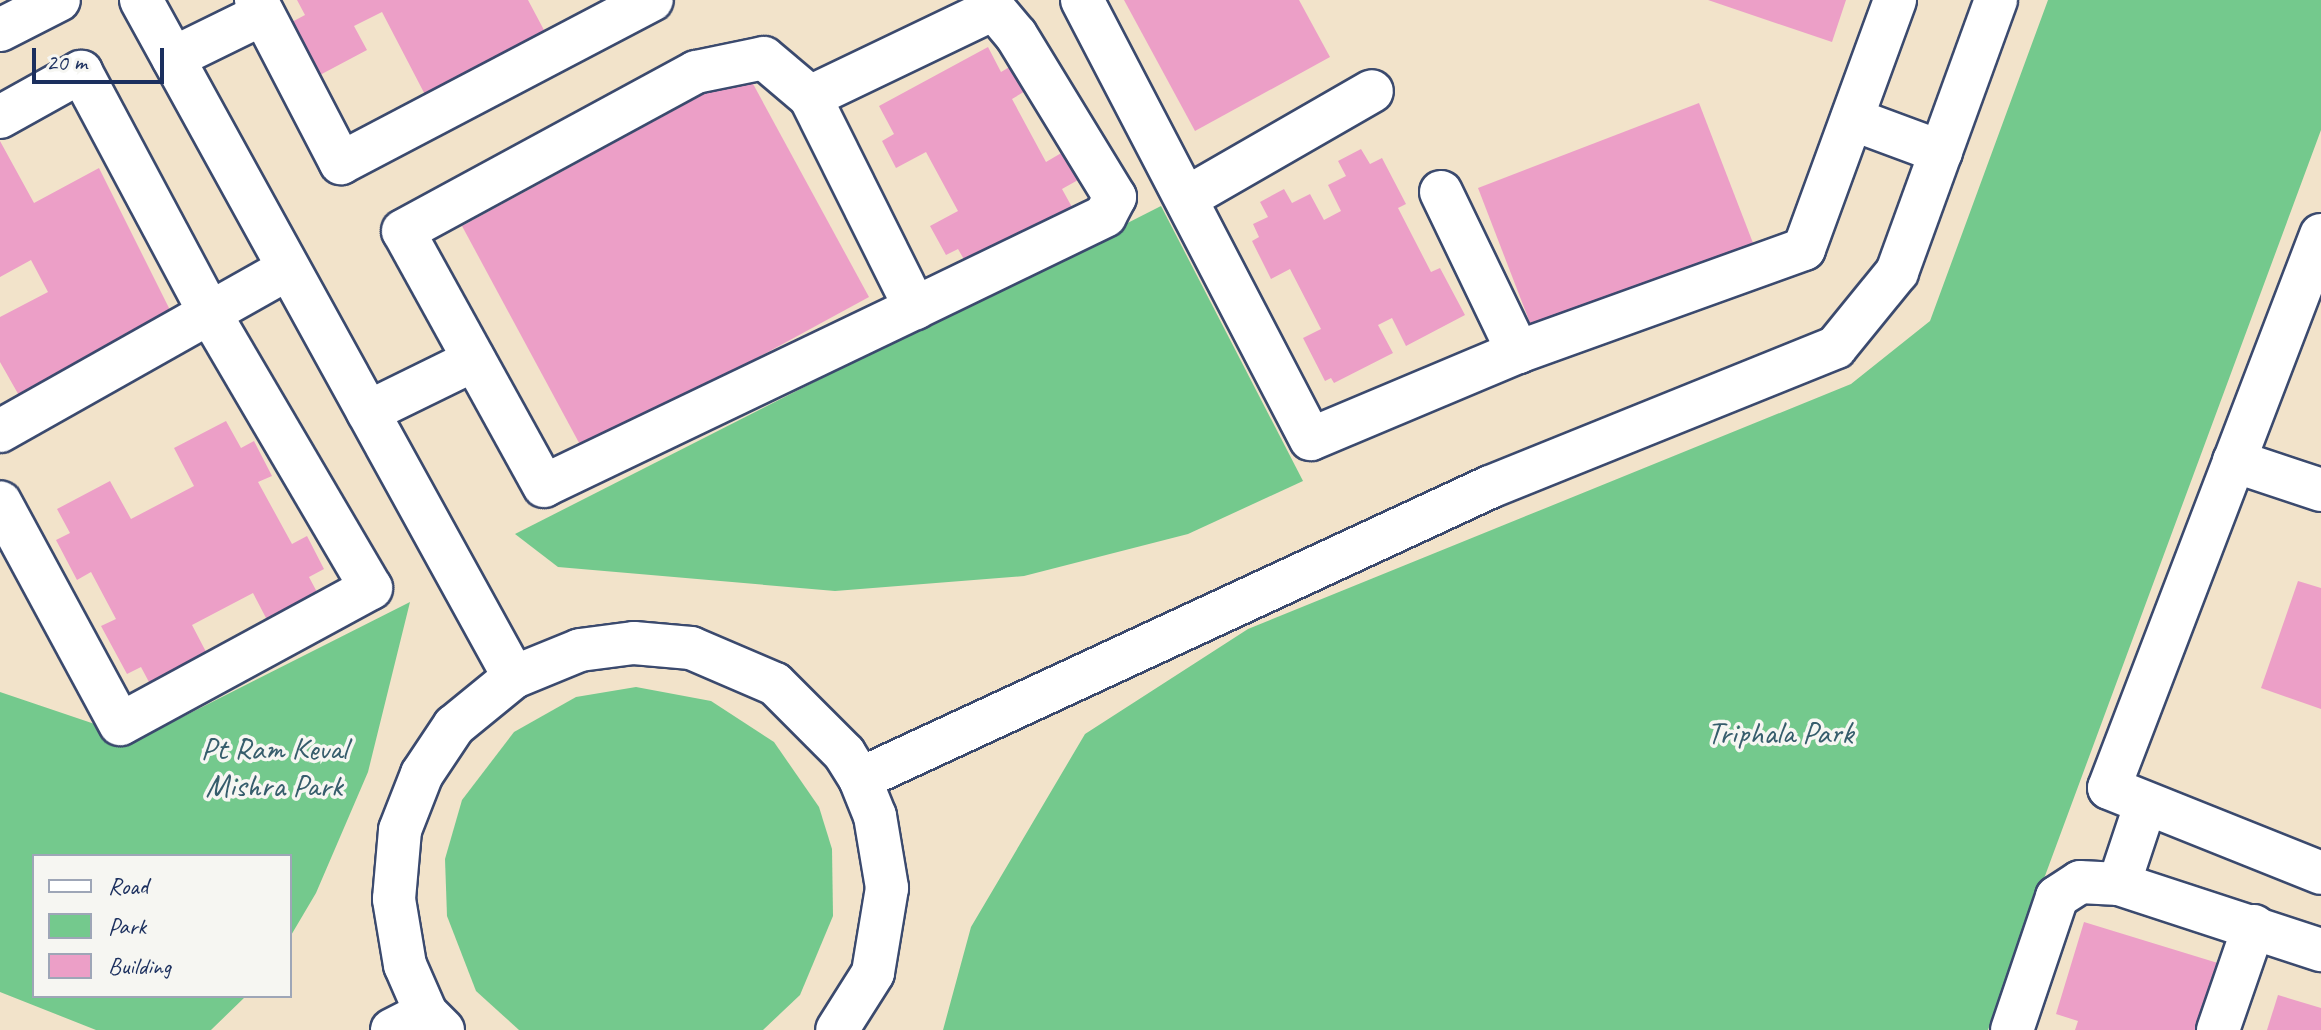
<!DOCTYPE html>
<html>
<head>
<meta charset="utf-8">
<style>
  body { margin:0 }
  #map { position:relative; width:2321px; height:1030px; overflow:hidden; background:#f2e3ca; font-family:Caveat,sans-serif }
  div>[style] { position:absolute }
  [style*='--x'] { left:calc(var(--x)*1px); top:calc(var(--y)*1px); width:calc(var(--w)*1px); rotate:calc(var(--a)*1deg) }
  .green>* { inset:0; background:#74c98d }
  .building>* { inset:0; background:#ec9fc7 }
  .roads { filter:drop-shadow(2px 0 #3b4a6e) drop-shadow(-2px 0 #3b4a6e) drop-shadow(0 2px #3b4a6e) drop-shadow(0 -2px #3b4a6e) }
  .minor>* { height:42px; margin:-21px; padding:0 21px; transform-origin:21px; border-radius:21px; background:#fff }
  span { translate:-50% -50%; white-space:nowrap; text-align:center; line-height:1.15; -webkit-text-stroke:7px #f6f6f2; paint-order:stroke }
  .park-label { font-size:32px; color:#365d6c }
  .legend { position:absolute; left:32px; top:854px; width:260px; height:144px; box-sizing:border-box; background:#f6f6f2; border:2px solid #9ea6b7; margin:0; padding:10px 14px; list-style:none; font-size:24px; color:#1b2f5e }
  .legend li { display:flex; align-items:center; gap:16px; height:40px }
  .legend b { width:40px; border:2px solid #9ea6b7 }
  .scale { position:absolute; left:32px; top:48px; width:132px; height:36px; box-sizing:border-box; border:4px solid #1b2f5e; border-top:0; padding-left:10px; font-size:24px; line-height:28px; white-space:nowrap; color:#1b2f5e; -webkit-text-stroke:6px #f6f6f2; paint-order:stroke }
</style>
</head>
<body>
<div id="map">
  <div class="green">
    <div style="clip-path:polygon(2048px 0,2321px 0,2321px 130px,1988px 1030px,943px 1030px,971px 927px,1085px 734px,1248px 629px,1851px 384px,1930px 321px)"></div>
    <div style="clip-path:polygon(1161px 206px,1303px 481px,1188px 534px,1024px 576px,835px 591px,558px 567px,515px 534px)"></div>
    <div style="clip-path:polygon(410px 602px,368px 772px,316px 893px,290px 937px,290px 856px,34px 856px,34px 996px,246px 996px,211px 1030px,96px 1030px,0 992px,0 692px,139px 739px)"></div>
    <div style="clip-path:polygon(636px 687px,711px 701px,774px 742px,819px 807px,832px 849px,833px 916px,800px 995px,763px 1030px,519px 1030px,476px 991px,447px 916px,445px 859px,462px 800px,514px 732px,576px 697px)"></div>
  </div>
  <div class="building">
    <div style="clip-path:polygon(297px 0,528px 0,553px 47px,433px 110px,382px 12px,354px 26px,367px 50px,318px 76px,290px 23px,305px 15px)"></div>
    <div style="clip-path:polygon(1124px 0,1299px 0,1330px 57px,1195px 131px)"></div>
    <div style="clip-path:polygon(1708px 0,1846px 0,1832px 42px)"></div>
    <div style="clip-path:polygon(988px 47px,1001px 72px,1013px 65px,1027px 90px,1012px 99px,1046px 162px,1063px 152px,1078px 180px,1062px 189px,1078px 218px,973px 275px,958px 249px,946px 255px,930px 226px,958px 211px,926px 152px,896px 168px,882px 141px,894px 134px,879px 106px)"></div>
    <div style="clip-path:polygon(746px 71px,869px 297px,584px 452px,462px 226px)"></div>
    <div style="clip-path:polygon(1699px 103px,1753px 243px,1532px 328px,1478px 188px)"></div>
    <div style="clip-path:polygon(0 141px,34px 203px,99px 168px,173px 316px,21px 399px,0 362px,0 317px,48px 292px,31px 260px,0 277px)"></div>
    <div style="clip-path:polygon(1361px 149px,1370px 164px,1382px 158px,1406px 204px,1398px 208px,1431px 272px,1440px 268px,1465px 315px,1406px 346px,1392px 318px,1378px 325px,1393px 353px,1334px 383px,1331px 378px,1325px 381px,1303px 338px,1321px 329px,1290px 269px,1271px 279px,1252px 241px,1259px 237px,1253px 224px,1268px 217px,1260px 202px,1284px 189px,1292px 203px,1310px 194px,1324px 220px,1341px 211px,1328px 185px,1346px 176px,1338px 161px)"></div>
    <div style="clip-path:polygon(226px 421px,241px 448px,254px 441px,272px 476px,258px 482px,292px 544px,307px 536px,324px 569px,309px 577px,327px 611px,276px 637px,253px 593px,192px 625px,215px 669px,158px 699px,141px 667px,127px 674px,101px 626px,116px 619px,91px 572px,77px 580px,56px 540px,70px 533px,57px 509px,110px 481px,131px 519px,194px 486px,174px 448px)"></div>
    <div style="clip-path:polygon(2298px 581px,2321px 588px,2321px 709px,2261px 688px)"></div>
    <div style="clip-path:polygon(2084px 922px,2221px 964px,2200px 1030px,2075px 1030px,2078px 1021px,2056px 1014px)"></div>
    <div style="clip-path:polygon(2278px 995px,2321px 1008px,2321px 1030px,2267px 1030px)"></div>
  </div>
  <div class="roads">
    <div class="minor">
      <div style="--x:141;--y:0;--w:773;--a:61.15"></div>
      <div style="--x:256;--y:0;--w:184;--a:62.5"></div>
      <div style="--x:341;--y:163;--w:351;--a:-27.7"></div>
      <div style="--x:1082;--y:0;--w:495;--a:62.5"></div>
      <div style="--x:1311;--y:439;--w:225;--a:-22.8"></div>
      <div style="--x:1518;--y:352;--w:304;--a:-19.8"></div>
      <div style="--x:1804;--y:249;--w:265;--a:-69.9"></div>
      <div style="--x:0;--y:30;--w:66;--a:-27"></div>
      <div style="--x:173;--y:58;--w:100;--a:-26.1"></div>
      <div style="--x:764;--y:58;--w:60;--a:40.3"></div>
      <div style="--x:810;--y:97;--w:236;--a:63.5"></div>
      <div style="--x:915;--y:308;--w:411;--a:154.4"></div>
      <div style="--x:544;--y:486;--w:291;--a:-118.9"></div>
      <div style="--x:403;--y:231;--w:333;--a:-28.5"></div>
      <div style="--x:696;--y:72;--w:69;--a:-11.6"></div>
      <div style="--x:810;--y:97;--w:204;--a:-25.6"></div>
      <div style="--x:994;--y:9;--w:34;--a:50"></div>
      <div style="--x:1016;--y:35;--w:190;--a:58.6"></div>
      <div style="--x:1115;--y:197;--w:21;--a:118"></div>
      <div style="--x:1105;--y:216;--w:211;--a:154.2"></div>
      <div style="--x:0;--y:117;--w:93;--a:-29.1"></div>
      <div style="--x:81;--y:72;--w:272;--a:61.9"></div>
      <div style="--x:209;--y:312;--w:320;--a:59.6"></div>
      <div style="--x:371;--y:588;--w:285;--a:151.5"></div>
      <div style="--x:120;--y:724;--w:252;--a:-118.4"></div>
      <div style="--x:1852;--y:119;--w:95;--a:20.3"></div>
      <div style="--x:1441;--y:192;--w:178;--a:64.3"></div>
      <div style="--x:1188;--y:197;--w:212;--a:-29.9"></div>
      <div style="--x:2321;--y:235;--w:592;--a:110.97"></div>
      <div style="--x:2109;--y:788;--w:228;--a:21.8"></div>
      <div style="--x:368;--y:412;--w:118;--a:-26.1"></div>
      <div style="--x:0;--y:431;--w:330;--a:-29.4"></div>
      <div style="--x:2234;--y:461;--w:92;--a:18.4"></div>
      <div style="--x:860;--y:779;--w:694;--a:-24.87"></div>
      <div style="--x:1490;--y:487;--w:373;--a:-22"></div>
      <div style="--x:1836;--y:347;--w:97;--a:-50.9"></div>
      <div style="--x:1897;--y:272;--w:289;--a:-70"></div>
      <div style="--x:2119;--y:884;--w:213;--a:18.1"></div>
      <div style="--x:392;--y:1030;--w:38;--a:-27"></div>
      <div style="--x:443;--y:1030;--w:24;--a:-135"></div>
      <div style="--x:426;--y:1013;--w:52;--a:-113.6"></div>
      <div style="--x:405;--y:965;--w:67;--a:-99.5"></div>
      <div style="--x:394;--y:899;--w:69;--a:-85"></div>
      <div style="--x:400;--y:830;--w:60;--a:-68.6"></div>
      <div style="--x:422;--y:774;--w:58;--a:-56.3"></div>
      <div style="--x:454;--y:726;--w:77;--a:-39.2"></div>
      <div style="--x:514;--y:677;--w:71;--a:-22.2"></div>
      <div style="--x:580;--y:650;--w:54;--a:-7.4"></div>
      <div style="--x:634;--y:643;--w:57;--a:5"></div>
      <div style="--x:691;--y:648;--w:91;--a:23.2"></div>
      <div style="--x:775;--y:684;--w:98;--a:45"></div>
      <div style="--x:844;--y:753;--w:31;--a:58"></div>
      <div style="--x:860;--y:779;--w:40;--a:68"></div>
      <div style="--x:875;--y:816;--w:73;--a:80.5"></div>
      <div style="--x:887;--y:888;--w:86;--a:99.4"></div>
      <div style="--x:873;--y:973;--w:67;--a:122.3"></div>
      <div style="--x:2012;--y:1030;--w:140;--a:-71.3"></div>
      <div style="--x:2057;--y:897;--w:27;--a:-33"></div>
      <div style="--x:2080;--y:882;--w:39;--a:3"></div>
      <div style="--x:2119;--y:884;--w:85;--a:-71.6"></div>
      <div style="--x:2218;--y:1030;--w:110;--a:-70.9"></div>
    </div>
  </div>
  <div class="park-label">
    <span style="left:1780px;top:733px">Triphala Park</span>
    <span style="left:274px;top:768px">Pt Ram Keval<br>Mishra Park</span>
  </div>
  <ul class="legend">
  <li><b style="height:10px;background:#fff"></b>Road</li>
  <li><b style="height:22px;background:#74c98d"></b>Park</li>
  <li><b style="height:22px;background:#ec9fc7"></b>Building</li>
  </ul>
  <div class="scale">20 m</div>
</div>
</body>
</html>
